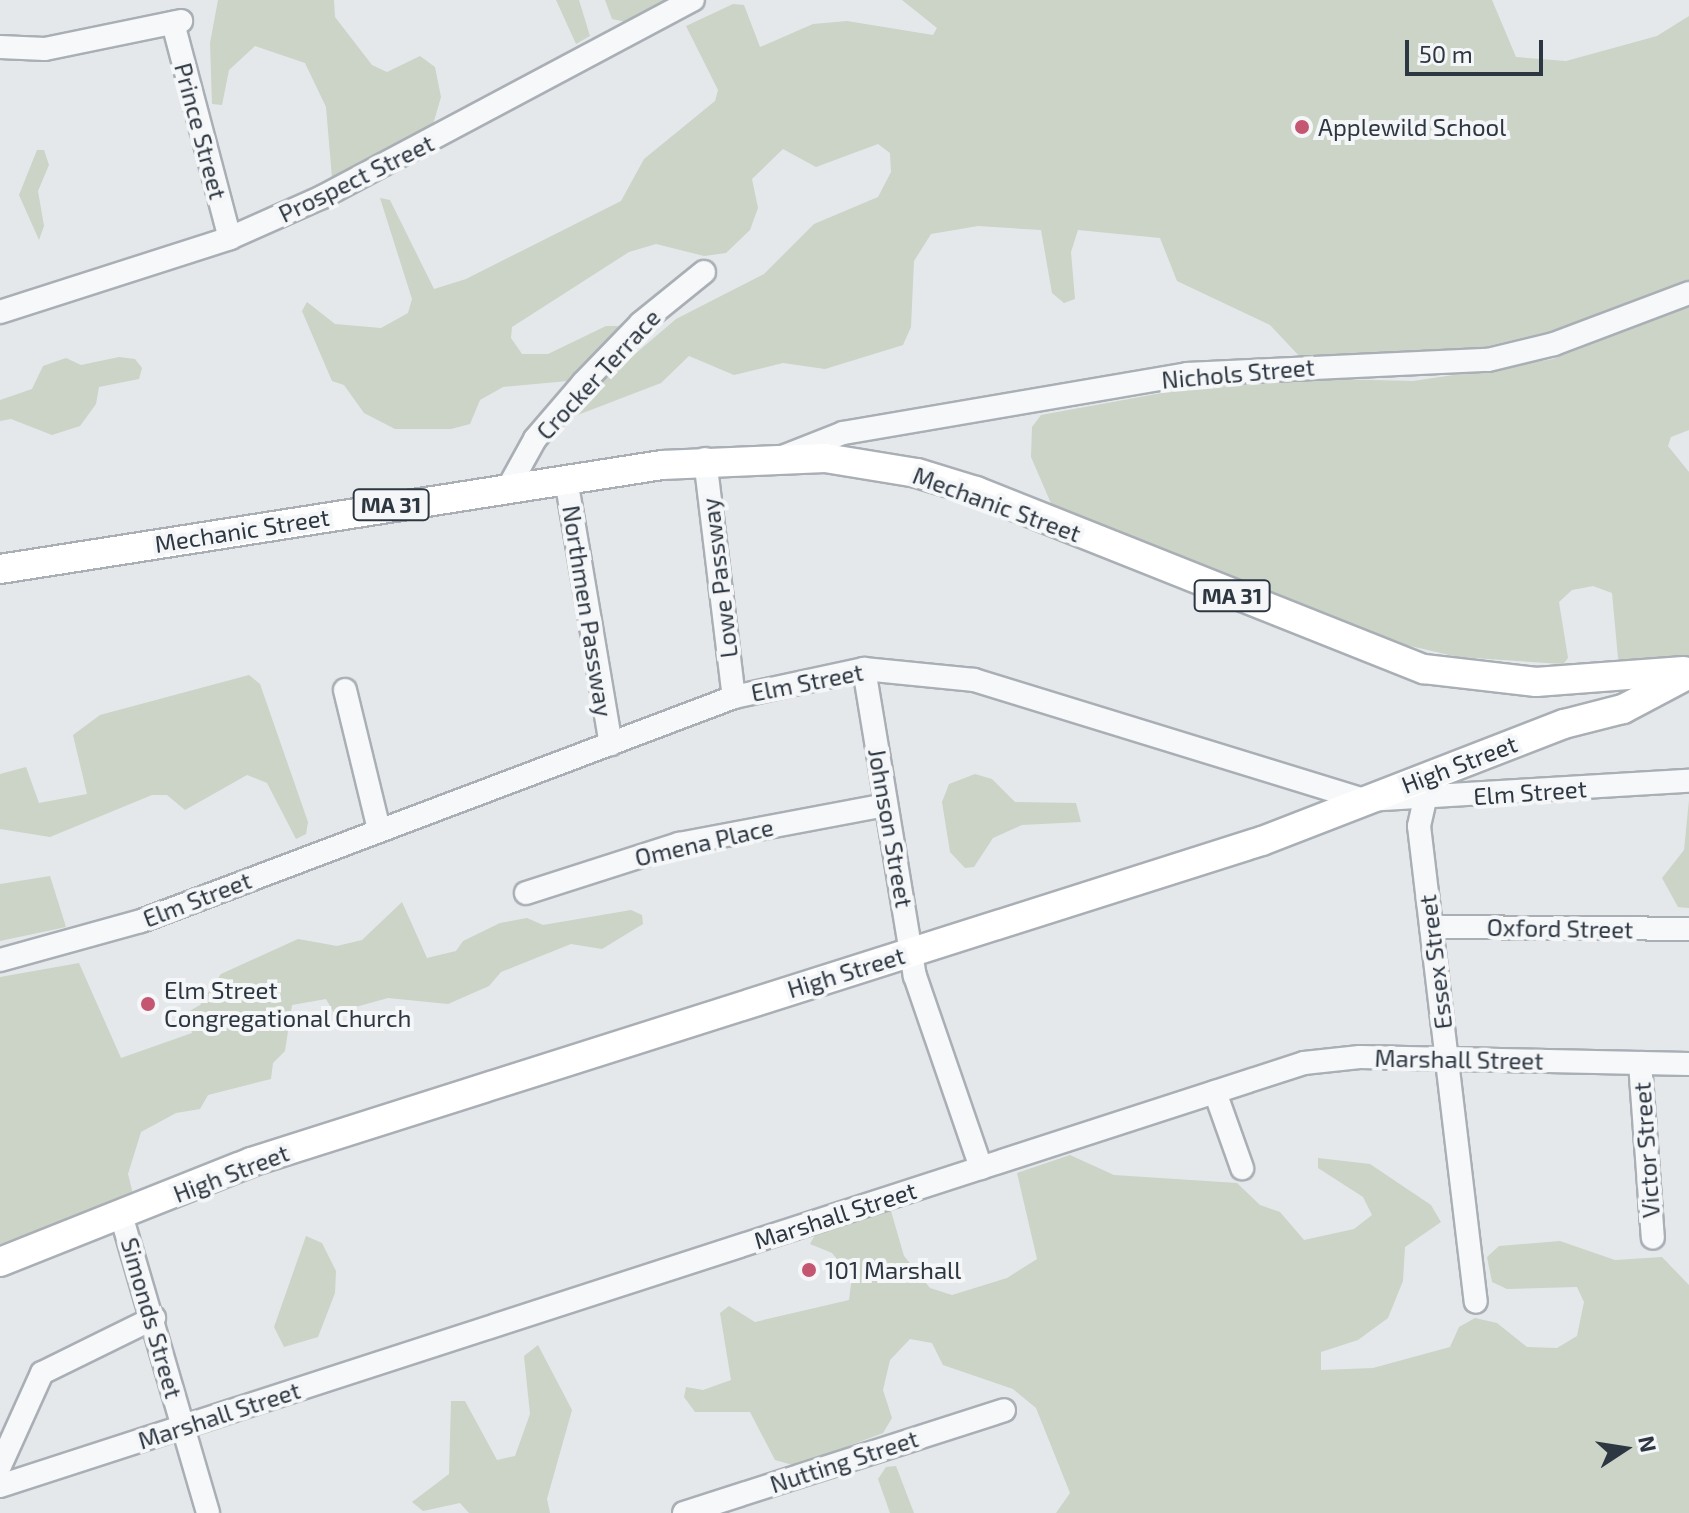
<!DOCTYPE html>
<html>
<head>
<meta charset="utf-8">
<style>
  body { margin:0 }
  #map { position:relative; width:1689px; height:1513px; overflow:hidden; background:#e4e8eb; font-family:"Exo 2",sans-serif }
  div>[style] { position:absolute }
  [style*='--x'] { left:calc(var(--x)*1px); top:calc(var(--y)*1px); width:calc(var(--w)*1px); rotate:calc(var(--a)*1deg) }
  .green>* { inset:0; background:#cbd4c6 }
  .roads { filter:drop-shadow(2px 0 #a9afb5) drop-shadow(-2px 0 #a9afb5) drop-shadow(0 2px #a9afb5) drop-shadow(0 -2px #a9afb5) }
  .minor>* { height:22px; margin:-11px; padding:0 11px; transform-origin:11px; border-radius:11px; background:#f7f8f9 }
  .major>* { height:28px; margin:-14px; padding:0 14px; transform-origin:14px; border-radius:14px; background:#fff }
  .dots>* { width:22px; height:22px; translate:-50% -50%; box-sizing:border-box; border:4px solid #f4f6f8; border-radius:50% }
  span { translate:-50% -50%; white-space:nowrap; text-align:center; line-height:1.15; -webkit-text-stroke:8px #f4f6f8; paint-order:stroke }
  .shield-label span { padding:2px 6px; background:#f4f6f8; border:2px solid; border-radius:6px; -webkit-text-stroke-width:0 }
  .shield-label { font-size:22px; color:#2d3742; font-weight:700 }
  .poi-label { font-size:24px; color:#2d3742 }
  .left { translate:0 -50%; text-align:left }
  .street-label { font-size:24px; color:#2d3742 }
  .north { position:absolute; left:1585px; top:1409px; width:80px; height:80px; -webkit-text-stroke:6px #f4f6f8; paint-order:stroke; rotate:78deg; font-size:22px; font-weight:700; line-height:32px; text-align:center; color:#2d3742 }
  .north::after { content:''; display:block; margin:auto; width:28px; height:36px; background:#2d3742; clip-path:polygon(50% 0,100% 100%,50% 72%,0 100%) }
  .scale { position:absolute; left:1405px; top:40px; width:138px; height:36px; box-sizing:border-box; border:4px solid #2d3742; border-top:0; padding-left:10px; font-size:24px; line-height:28px; white-space:nowrap; color:#2d3742; -webkit-text-stroke:6px #f4f6f8; paint-order:stroke }
</style>
</head>
<body>
<div id="map">
  <div class="green">
    <div style="clip-path:polygon(218px 0,334px 0,335px 17px,372px 65px,387px 72px,420px 56px,435px 67px,441px 97px,432px 128px,332px 178px,326px 107px,305px 63px,255px 46px,229px 70px,222px 105px,212px 104px,210px 43px)"></div>
    <div style="clip-path:polygon(556px 0,579px 0,590px 36px,576px 44px)"></div>
    <div style="clip-path:polygon(605px 0,669px 0,626px 22px,612px 19px)"></div>
    <div style="clip-path:polygon(902px 0,1492px 0,1516px 57px,1566px 61px,1657px 36px,1689px 16px,1689px 284px,1547px 332px,1467px 351px,1302px 359px,1270px 325px,1177px 281px,1160px 238px,1078px 230px,1071px 252px,1075px 299px,1064px 303px,1052px 293px,1041px 230px,978px 226px,931px 234px,914px 261px,911px 327px,903px 345px,825px 369px,783px 363px,734px 375px,689px 356px,661px 383px,575px 416px,566px 413px,676px 319px,764px 274px,814px 224px,878px 197px,891px 172px,890px 153px,878px 144px,816px 167px,783px 149px,752px 179px,758px 208px,750px 230px,726px 253px,704px 256px,656px 244px,629px 252px,512px 327px,511px 338px,522px 354px,548px 354px,606px 326px,625px 326px,597px 363px,568px 381px,503px 387px,480px 400px,470px 424px,451px 429px,395px 429px,364px 413px,344px 385px,332px 381px,302px 311px,307px 302px,335px 324px,381px 328px,408px 313px,412px 299px,380px 198px,390px 200px,434px 289px,466px 279px,621px 201px,644px 159px,715px 101px,718px 90px,686px 26px,733px 4px,744px 5px,760px 47px,813px 24px,847px 21px,933px 35px,937px 28px)"></div>
    <div style="clip-path:polygon(37px 150px,44px 150px,49px 165px,38px 191px,44px 226px,39px 240px,19px 195px)"></div>
    <div style="clip-path:polygon(1689px 306px,1689px 430px,1671px 437px,1668px 446px,1689px 472px,1689px 657px,1624px 664px,1618px 658px,1612px 593px,1593px 586px,1572px 590px,1559px 602px,1568px 658px,1563px 664px,1458px 657px,1393px 642px,1053px 508px,1031px 457px,1032px 427px,1041px 415px,1184px 389px,1291px 378px,1413px 381px,1488px 370px,1553px 359px)"></div>
    <div style="clip-path:polygon(119px 357px,135px 359px,142px 368px,139px 379px,99px 387px,96px 404px,80px 426px,52px 435px,11px 419px,0 421px,0 400px,32px 389px,43px 366px,66px 358px,81px 365px)"></div>
    <div style="clip-path:polygon(249px 675px,260px 684px,308px 822px,306px 834px,296px 839px,267px 783px,247px 775px,185px 810px,167px 795px,152px 795px,50px 837px,0 829px,0 774px,26px 767px,39px 803px,87px 794px,73px 735px,100px 715px)"></div>
    <div style="clip-path:polygon(975px 774px,992px 779px,1015px 802px,1076px 803px,1081px 822px,1022px 825px,993px 838px,974px 867px,965px 868px,950px 852px,942px 802px,949px 784px)"></div>
    <div style="clip-path:polygon(1689px 800px,1689px 908px,1678px 907px,1662px 878px,1684px 850px)"></div>
    <div style="clip-path:polygon(50px 876px,66px 927px,0 941px,0 884px)"></div>
    <div style="clip-path:polygon(402px 902px,427px 958px,456px 951px,463px 941px,500px 923px,527px 918px,543px 925px,631px 910px,642px 915px,643px 924px,602px 949px,571px 944px,501px 972px,489px 986px,448px 1004px,388px 998px,334px 1013px,326px 999px,292px 1005px,285px 1051px,273px 1063px,271px 1079px,208px 1095px,200px 1109px,176px 1113px,141px 1132px,128px 1174px,133px 1194px,0 1244px,0 977px,79px 963px,121px 1058px,192px 1033px,186px 1013px,200px 1005px,221px 974px,298px 939px,337px 946px,362px 940px)"></div>
    <div style="clip-path:polygon(1070px 1155px,1114px 1175px,1237px 1183px,1260px 1205px,1280px 1212px,1304px 1240px,1354px 1229px,1372px 1215px,1363px 1197px,1318px 1168px,1318px 1158px,1370px 1164px,1431px 1205px,1441px 1222px,1405px 1247px,1403px 1281px,1388px 1318px,1358px 1340px,1321px 1352px,1321px 1370px,1373px 1368px,1450px 1347px,1459px 1327px,1475px 1318px,1497px 1323px,1527px 1347px,1557px 1348px,1577px 1336px,1584px 1302px,1577px 1287px,1507px 1289px,1492px 1282px,1487px 1257px,1499px 1246px,1560px 1241px,1615px 1260px,1662px 1257px,1689px 1285px,1689px 1513px,1056px 1513px,1070px 1493px,1036px 1408px,1013px 1389px,943px 1365px,932px 1343px,910px 1339px,890px 1360px,883px 1390px,892px 1418px,883px 1433px,796px 1466px,775px 1460px,750px 1412px,695px 1412px,684px 1397px,686px 1387px,703px 1390px,731px 1380px,720px 1313px,729px 1306px,755px 1322px,849px 1300px,852px 1277px,832px 1253px,810px 1244px,815px 1235px,881px 1210px,891px 1211px,904px 1256px,930px 1288px,952px 1295px,1007px 1278px,1037px 1259px,1017px 1173px)"></div>
    <div style="clip-path:polygon(306px 1236px,322px 1243px,336px 1271px,335px 1293px,318px 1337px,284px 1347px,274px 1327px)"></div>
    <div style="clip-path:polygon(538px 1345px,572px 1410px,547px 1499px,550px 1513px,469px 1513px,460px 1503px,423px 1511px,412px 1502px,449px 1474px,451px 1401px,465px 1401px,497px 1460px,515px 1456px,530px 1414px,524px 1356px)"></div>
    <div style="clip-path:polygon(896px 1466px,914px 1513px,890px 1513px,878px 1479px,886px 1467px)"></div>
  </div>
  <div class="roads">
    <div class="minor">
      <div style="--x:173;--y:23;--w:222;--a:75.2"></div>
      <div style="--x:0;--y:47;--w:45;--a:2.5"></div>
      <div style="--x:45;--y:49;--w:139;--a:-11.6"></div>
      <div style="--x:0;--y:312;--w:242;--a:-17.8"></div>
      <div style="--x:230;--y:238;--w:101;--a:-24"></div>
      <div style="--x:322;--y:197;--w:420;--a:-28"></div>
      <div style="--x:785;--y:456;--w:62;--a:-21.6"></div>
      <div style="--x:843;--y:433;--w:349;--a:-9.7"></div>
      <div style="--x:1187;--y:374;--w:301;--a:-2.7"></div>
      <div style="--x:1488;--y:360;--w:68;--a:-13.6"></div>
      <div style="--x:1554;--y:344;--w:144;--a:-20.7"></div>
      <div style="--x:705;--y:459;--w:240;--a:83.1"></div>
      <div style="--x:566;--y:479;--w:269;--a:80.4"></div>
      <div style="--x:508;--y:488;--w:56;--a:-61.1"></div>
      <div style="--x:535;--y:439;--w:74;--a:-49.4"></div>
      <div style="--x:583;--y:383;--w:83;--a:-46"></div>
      <div style="--x:641;--y:323;--w:81;--a:-39"></div>
      <div style="--x:864;--y:669;--w:311;--a:80.6"></div>
      <div style="--x:915;--y:976;--w:203;--a:71"></div>
      <div style="--x:345;--y:690;--w:143;--a:76.3"></div>
      <div style="--x:1428;--y:786;--w:41;--a:102.7"></div>
      <div style="--x:1419;--y:826;--w:479;--a:83.2"></div>
      <div style="--x:526;--y:893;--w:161;--a:-17.8"></div>
      <div style="--x:679;--y:844;--w:210;--a:-10.7"></div>
      <div style="--x:1431;--y:927;--w:258;--a:0.4"></div>
      <div style="--x:0;--y:960;--w:146;--a:-15.5"></div>
      <div style="--x:141;--y:921;--w:634;--a:-20.69"></div>
      <div style="--x:734;--y:697;--w:133;--a:-12.2"></div>
      <div style="--x:864;--y:669;--w:111;--a:5.7"></div>
      <div style="--x:974;--y:680;--w:409;--a:17.1"></div>
      <div style="--x:1365;--y:800;--w:325;--a:-3.4"></div>
      <div style="--x:1640;--y:1063;--w:175;--a:85.8"></div>
      <div style="--x:1215;--y:1092;--w:81;--a:70.4"></div>
      <div style="--x:121;--y:1215;--w:310;--a:73.7"></div>
      <div style="--x:0;--y:1466;--w:102;--a:-65.7"></div>
      <div style="--x:42;--y:1373;--w:125;--a:-26.2"></div>
      <div style="--x:0;--y:1486;--w:1371;--a:-17.97"></div>
      <div style="--x:1304;--y:1063;--w:56;--a:-6.1"></div>
      <div style="--x:1360;--y:1057;--w:329;--a:1.2"></div>
      <div style="--x:684;--y:1513;--w:336;--a:-17.8"></div>
    </div>
    <div class="major">
      <div style="--x:0;--y:569;--w:670;--a:-8.93"></div>
      <div style="--x:662;--y:465;--w:163;--a:-2.5"></div>
      <div style="--x:825;--y:458;--w:93;--a:9.3"></div>
      <div style="--x:917;--y:473;--w:62;--a:17"></div>
      <div style="--x:976;--y:491;--w:482;--a:21.7"></div>
      <div style="--x:1424;--y:669;--w:113;--a:6.6"></div>
      <div style="--x:1536;--y:682;--w:148;--a:-4.3"></div>
      <div style="--x:0;--y:1262;--w:270;--a:-21.7"></div>
      <div style="--x:251;--y:1162;--w:1061;--a:-17.62"></div>
      <div style="--x:1262;--y:841;--w:324;--a:-21.2"></div>
      <div style="--x:1564;--y:724;--w:61;--a:-14.3"></div>
      <div style="--x:1623;--y:709;--w:75;--a:-27.9"></div>
    </div>
  </div>
  <div class="dots">
    <div style="left:1302px;top:127px;background:#c45671"></div>
    <div style="left:148px;top:1004px;background:#c45671"></div>
    <div style="left:809px;top:1270px;background:#c45671"></div>
  </div>
  <div class="shield-label">
    <span style="left:391px;top:505px">MA 31</span>
    <span style="left:1232px;top:596px">MA 31</span>
  </div>
  <div class="poi-label">
    <span class="left" style="left:1318px;top:127px">Applewild School</span>
    <span class="left" style="left:164px;top:1004px">Elm Street<br>Congregational Church</span>
    <span class="left" style="left:825px;top:1270px">101 Marshall</span>
  </div>
  <div class="street-label">
    <span style="left:201px;top:131px;rotate:75deg">Prince Street</span>
    <span style="left:356px;top:178px;rotate:-26deg">Prospect Street</span>
    <span style="left:1238px;top:373px;rotate:-5deg">Nichols Street</span>
    <span style="left:598px;top:374px;rotate:-47deg">Crocker Terrace</span>
    <span style="left:997px;top:504px;rotate:20deg">Mechanic Street</span>
    <span style="left:242px;top:530px;rotate:-9deg">Mechanic Street</span>
    <span style="left:719px;top:578px;rotate:-97deg">Lowe Passway</span>
    <span style="left:588px;top:611px;rotate:81deg">Northmen Passway</span>
    <span style="left:807px;top:682px;rotate:-11deg">Elm Street</span>
    <span style="left:1459px;top:764px;rotate:-21deg">High Street</span>
    <span style="left:1530px;top:792px;rotate:-4deg">Elm Street</span>
    <span style="left:891px;top:828px;rotate:80deg">Johnson Street</span>
    <span style="left:704px;top:842px;rotate:-13deg">Omena Place</span>
    <span style="left:197px;top:899px;rotate:-21deg">Elm Street</span>
    <span style="left:1560px;top:928px;rotate:1deg">Oxford Street</span>
    <span style="left:1435px;top:962px;rotate:-97deg">Essex Street</span>
    <span style="left:846px;top:972px;rotate:-17deg">High Street</span>
    <span style="left:1459px;top:1059px;rotate:1deg">Marshall Street</span>
    <span style="left:1646px;top:1150px;rotate:-94deg">Victor Street</span>
    <span style="left:231px;top:1173px;rotate:-21deg">High Street</span>
    <span style="left:835px;top:1215px;rotate:-18deg">Marshall Street</span>
    <span style="left:152px;top:1318px;rotate:74deg">Simonds Street</span>
    <span style="left:219px;top:1415px;rotate:-18deg">Marshall Street</span>
    <span style="left:844px;top:1461px;rotate:-18deg">Nutting Street</span>
  </div>
  <div class="north">N</div>
  <div class="scale">50 m</div>
</div>
</body>
</html>
